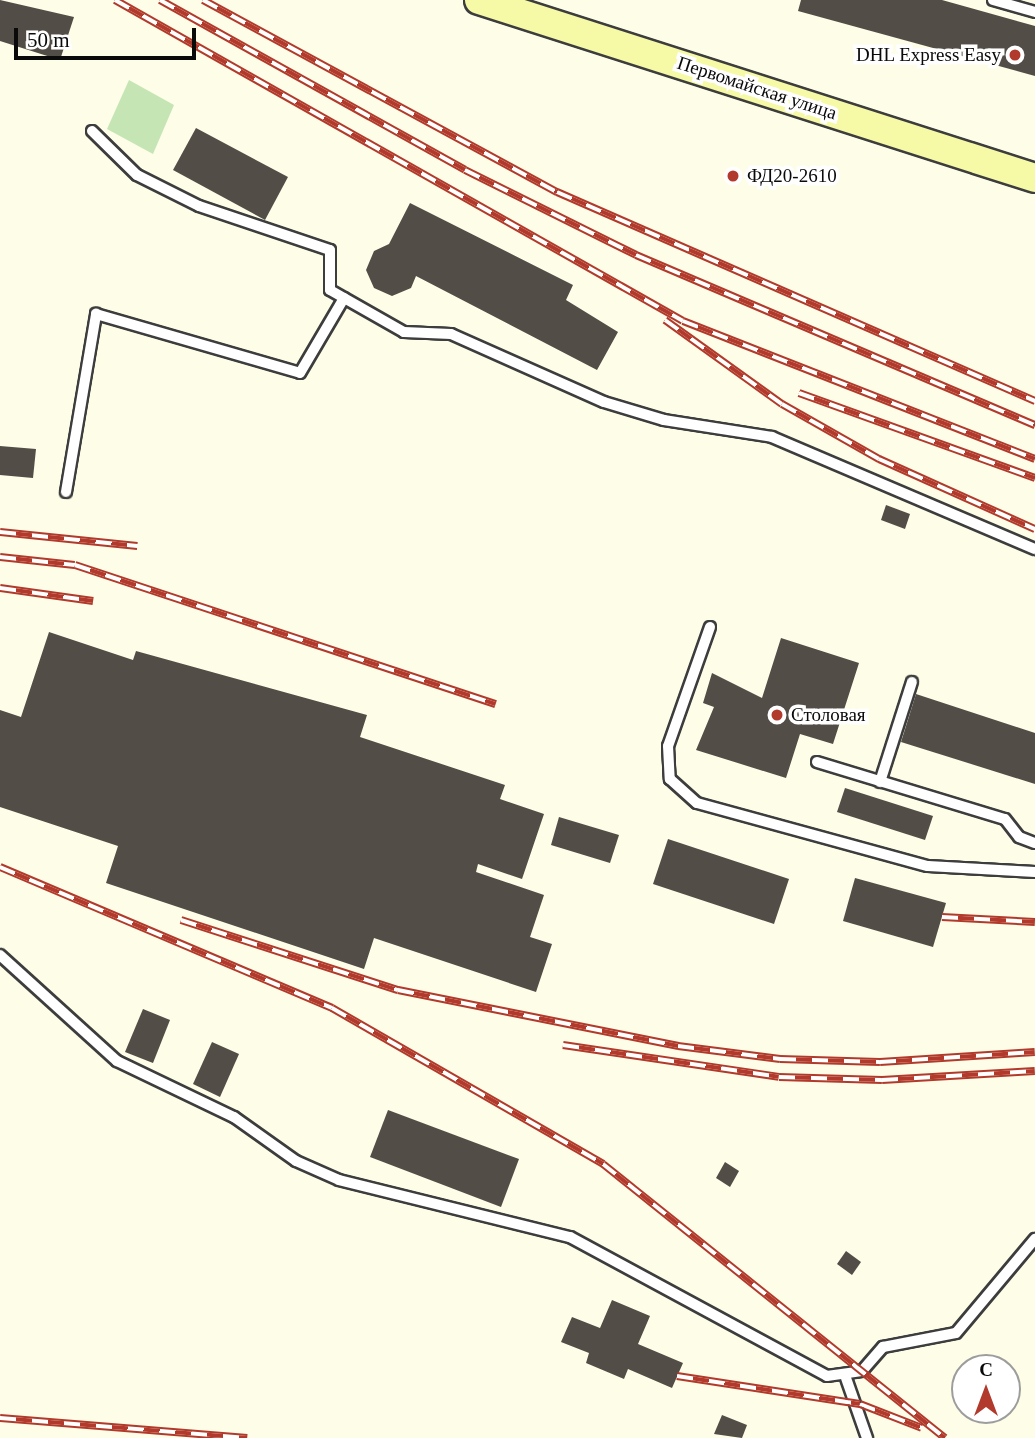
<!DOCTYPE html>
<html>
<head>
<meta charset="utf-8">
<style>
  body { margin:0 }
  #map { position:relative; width:1035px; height:1438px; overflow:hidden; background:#fefde8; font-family:Georgia,serif }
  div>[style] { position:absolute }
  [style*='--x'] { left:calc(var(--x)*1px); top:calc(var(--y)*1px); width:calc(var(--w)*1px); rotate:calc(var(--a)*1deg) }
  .green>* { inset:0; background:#c6e5b5 }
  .building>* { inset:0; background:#524d47 }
  .roads { filter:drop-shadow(2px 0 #3d3d3d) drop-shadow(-2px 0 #3d3d3d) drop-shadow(0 2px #3d3d3d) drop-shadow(0 -2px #3d3d3d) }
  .lane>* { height:10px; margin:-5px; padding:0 5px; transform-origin:5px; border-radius:5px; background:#fff }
  .secondary>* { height:28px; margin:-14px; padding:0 14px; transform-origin:14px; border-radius:14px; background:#f6faa7 }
  .rail>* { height:8px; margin-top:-4px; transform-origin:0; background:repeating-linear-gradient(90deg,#fff 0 16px,#b13a2c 0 32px); box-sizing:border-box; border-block:2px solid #b13a2c }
  .dots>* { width:19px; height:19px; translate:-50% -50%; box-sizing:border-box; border:4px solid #fff; border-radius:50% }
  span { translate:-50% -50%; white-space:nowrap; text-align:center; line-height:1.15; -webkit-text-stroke:7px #fff; paint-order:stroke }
  .poi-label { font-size:19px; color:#0a0a0a }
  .right { translate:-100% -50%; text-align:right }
  .left { translate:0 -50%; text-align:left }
  .street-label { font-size:19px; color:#0a0a0a }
  .north { position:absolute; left:951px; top:1354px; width:70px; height:70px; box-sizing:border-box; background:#fff; border:2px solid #9d9d9d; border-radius:50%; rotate:0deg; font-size:19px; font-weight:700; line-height:28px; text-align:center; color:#0a0a0a }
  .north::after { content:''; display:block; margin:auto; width:24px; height:32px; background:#b13a2c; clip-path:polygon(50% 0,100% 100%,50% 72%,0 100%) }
  .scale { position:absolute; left:14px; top:28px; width:182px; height:32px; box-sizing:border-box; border:4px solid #0a0a0a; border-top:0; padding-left:9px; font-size:21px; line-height:24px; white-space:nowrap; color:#0a0a0a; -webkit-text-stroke:5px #fff; paint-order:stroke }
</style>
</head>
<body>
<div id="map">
  <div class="green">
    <div style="clip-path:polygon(129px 80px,174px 105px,153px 154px,107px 129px)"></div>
  </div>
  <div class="building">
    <div style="clip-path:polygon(0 0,74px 17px,60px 60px,0 41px)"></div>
    <div style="clip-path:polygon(801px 0,942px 0,1035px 26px,1035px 76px,798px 11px)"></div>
    <div style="clip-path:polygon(196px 128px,288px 177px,265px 220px,173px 170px)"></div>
    <div style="clip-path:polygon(410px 203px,573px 285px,566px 300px,618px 332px,597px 370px,416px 276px,411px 288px,392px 296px,374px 288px,366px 270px,374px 251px,389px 244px)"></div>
    <div style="clip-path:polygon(0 446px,36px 449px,33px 478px,0 475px)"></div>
    <div style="clip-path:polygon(886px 505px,910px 514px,905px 529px,881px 520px)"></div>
    <div style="clip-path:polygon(49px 632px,133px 660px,136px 651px,367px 715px,360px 737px,505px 785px,500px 799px,544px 814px,522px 879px,478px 864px,476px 872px,544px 895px,530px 937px,552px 944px,536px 992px,374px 938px,364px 969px,106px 883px,118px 846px,0 807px,0 710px,21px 717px)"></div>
    <div style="clip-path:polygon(781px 638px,859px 663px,833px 744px,800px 734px,786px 778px,696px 750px,714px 707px,703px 703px,712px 673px,762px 698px)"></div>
    <div style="clip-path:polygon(916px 694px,1035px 733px,1035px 784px,901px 742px)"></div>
    <div style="clip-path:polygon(845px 788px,933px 816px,925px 840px,837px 812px)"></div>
    <div style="clip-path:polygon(559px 817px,619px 835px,610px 863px,551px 845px)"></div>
    <div style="clip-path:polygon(668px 839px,789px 879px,774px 924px,653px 884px)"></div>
    <div style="clip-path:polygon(855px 878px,946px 903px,933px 947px,843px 921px)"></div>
    <div style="clip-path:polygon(143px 1009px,170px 1020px,153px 1063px,125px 1052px)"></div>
    <div style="clip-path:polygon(212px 1042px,239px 1054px,220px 1097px,193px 1084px)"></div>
    <div style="clip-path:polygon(388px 1110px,519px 1159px,501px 1207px,370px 1157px)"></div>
    <div style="clip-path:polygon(725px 1162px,739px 1171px,730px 1187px,716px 1178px)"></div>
    <div style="clip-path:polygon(846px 1251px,861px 1262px,852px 1275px,837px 1264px)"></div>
    <div style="clip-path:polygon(612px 1300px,650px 1316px,638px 1344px,683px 1363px,672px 1388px,628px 1369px,624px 1379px,586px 1363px,589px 1353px,561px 1342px,572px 1317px,600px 1328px)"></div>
    <div style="clip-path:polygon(722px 1415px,747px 1425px,742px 1438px,714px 1434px)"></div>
  </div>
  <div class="roads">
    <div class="lane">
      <div style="--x:993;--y:0;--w:44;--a:15.9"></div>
      <div style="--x:92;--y:131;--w:63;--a:44.4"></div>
      <div style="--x:137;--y:175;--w:69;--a:26.6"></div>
      <div style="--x:199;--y:206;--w:138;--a:18.6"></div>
      <div style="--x:330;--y:250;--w:40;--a:90"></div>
      <div style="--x:330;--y:290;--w:85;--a:29.6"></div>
      <div style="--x:404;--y:332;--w:47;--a:2.4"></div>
      <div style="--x:451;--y:334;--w:167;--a:24"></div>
      <div style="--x:604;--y:402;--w:63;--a:16.7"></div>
      <div style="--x:664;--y:420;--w:109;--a:8.9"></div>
      <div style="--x:772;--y:437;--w:286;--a:23.1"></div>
      <div style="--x:66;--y:492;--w:181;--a:-80.4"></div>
      <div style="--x:96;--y:314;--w:212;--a:16.1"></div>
      <div style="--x:300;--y:373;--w:87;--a:-59.6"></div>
      <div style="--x:710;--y:627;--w:126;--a:109.4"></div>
      <div style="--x:668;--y:746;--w:33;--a:87"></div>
      <div style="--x:670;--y:779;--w:36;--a:42"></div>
      <div style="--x:697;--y:803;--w:239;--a:15.3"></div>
      <div style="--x:928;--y:866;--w:107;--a:3.2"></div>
      <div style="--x:817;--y:762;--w:196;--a:16.9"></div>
      <div style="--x:1005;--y:819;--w:23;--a:52"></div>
      <div style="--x:1019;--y:837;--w:17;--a:21"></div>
      <div style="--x:880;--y:782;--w:105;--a:-72.3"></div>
      <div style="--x:0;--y:955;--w:158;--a:42.2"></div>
      <div style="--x:117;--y:1061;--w:130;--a:25.6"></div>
      <div style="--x:234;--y:1117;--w:76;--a:35.4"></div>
      <div style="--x:296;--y:1161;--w:47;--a:23.8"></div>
      <div style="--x:339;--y:1180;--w:238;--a:13.9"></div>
      <div style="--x:570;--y:1237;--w:292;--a:28.4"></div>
      <div style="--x:827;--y:1376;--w:35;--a:-8"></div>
      <div style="--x:862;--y:1371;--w:32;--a:-49"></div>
      <div style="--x:883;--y:1347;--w:74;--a:-10.9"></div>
      <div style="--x:956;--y:1333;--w:123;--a:-50"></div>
      <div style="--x:846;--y:1378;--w:64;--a:70.7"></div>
    </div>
    <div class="secondary">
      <div style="--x:479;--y:0;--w:584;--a:17.75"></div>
    </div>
  </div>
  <div class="rail">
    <div style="--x:115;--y:0;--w:652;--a:29.47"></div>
    <div style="--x:683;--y:321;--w:378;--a:21.4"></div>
    <div style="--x:160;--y:0;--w:349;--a:29.1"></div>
    <div style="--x:465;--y:170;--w:191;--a:26.4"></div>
    <div style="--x:636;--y:255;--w:434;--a:23.1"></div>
    <div style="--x:203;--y:0;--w:403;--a:28.5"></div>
    <div style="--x:557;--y:192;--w:522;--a:23.62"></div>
    <div style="--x:665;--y:320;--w:144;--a:35.7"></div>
    <div style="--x:782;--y:404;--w:112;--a:29.6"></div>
    <div style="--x:879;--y:459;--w:171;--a:24.2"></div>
    <div style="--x:799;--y:393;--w:251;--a:19.8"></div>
    <div style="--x:0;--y:532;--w:138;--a:5.8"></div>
    <div style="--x:0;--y:557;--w:75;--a:6.1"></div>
    <div style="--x:75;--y:565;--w:443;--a:18.3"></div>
    <div style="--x:0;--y:588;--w:94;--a:8"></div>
    <div style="--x:0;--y:867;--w:361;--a:23"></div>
    <div style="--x:332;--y:1008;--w:313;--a:29.9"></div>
    <div style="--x:603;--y:1164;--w:438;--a:38.7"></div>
    <div style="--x:942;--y:917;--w:93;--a:3.1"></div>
    <div style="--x:181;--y:920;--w:228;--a:17.9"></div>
    <div style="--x:398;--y:990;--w:286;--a:11.3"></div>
    <div style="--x:678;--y:1046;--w:103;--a:7.3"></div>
    <div style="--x:780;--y:1059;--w:100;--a:1.7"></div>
    <div style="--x:880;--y:1062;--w:155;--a:-3.7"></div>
    <div style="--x:563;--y:1045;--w:218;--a:8.4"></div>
    <div style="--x:779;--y:1077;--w:103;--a:1.7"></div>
    <div style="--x:882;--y:1080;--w:153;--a:-3.4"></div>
    <div style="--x:677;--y:1376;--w:185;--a:8.7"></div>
    <div style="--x:860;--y:1404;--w:66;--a:21.2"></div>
    <div style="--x:0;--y:1418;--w:248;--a:4.6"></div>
  </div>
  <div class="dots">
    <div style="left:1015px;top:55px;background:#b13a2c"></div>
    <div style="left:733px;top:176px;background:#b13a2c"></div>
    <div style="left:777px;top:715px;background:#b13a2c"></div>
  </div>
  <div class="poi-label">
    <span class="right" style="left:1001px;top:55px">DHL Express Easy</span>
    <span class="left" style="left:747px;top:176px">ФД20-2610</span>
    <span class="left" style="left:791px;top:715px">Столовая</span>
  </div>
  <div class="street-label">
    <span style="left:757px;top:88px;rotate:18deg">Первомайская улица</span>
  </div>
  <div class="north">С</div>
  <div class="scale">50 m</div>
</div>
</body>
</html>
